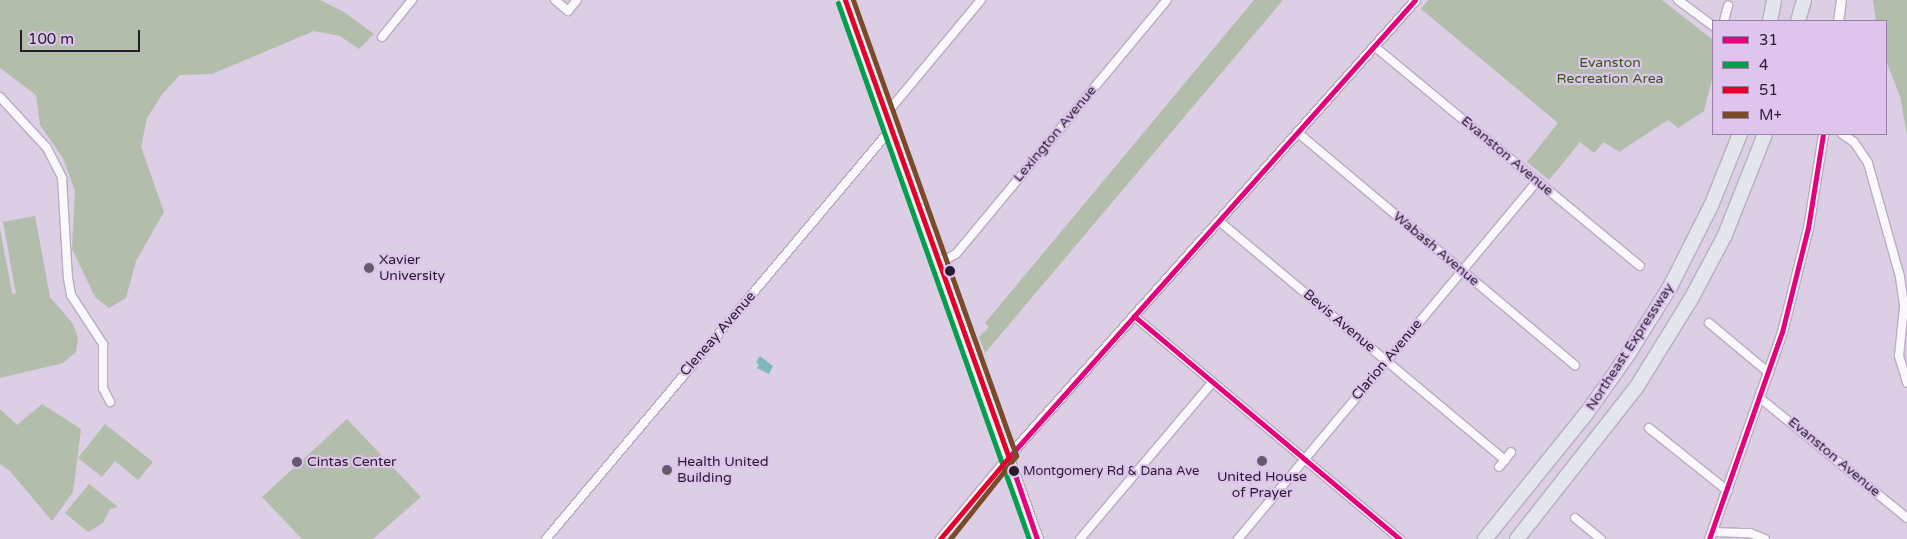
<!DOCTYPE html>
<html>
<head>
<meta charset="utf-8">
<style>
  body { margin:0 }
  #map { position:relative; width:1907px; height:539px; overflow:hidden; background:#dccee4; font-family:"Varela Round",sans-serif }
  div>[style] { position:absolute }
  [style*='--x'] { left:calc(var(--x)*1px); top:calc(var(--y)*1px); width:calc(var(--w)*1px); rotate:calc(var(--a)*1deg) }
  .green>* { inset:0; background:#b2bdab }
  .water>* { inset:0; background:#7eb8bd }
  .roads { filter:drop-shadow(1px 0 #b9adbf) drop-shadow(-1px 0 #b9adbf) drop-shadow(0 1px #b9adbf) drop-shadow(0 -1px #b9adbf) }
  .minor>* { height:8px; margin:-4px; padding:0 4px; transform-origin:4px; border-radius:4px; background:#faf8fb }
  .tertiary>* { height:9px; margin:-4.5px; padding:0 4.5px; transform-origin:4.5px; border-radius:4.5px; background:#faf8fb }
  .primary>* { height:11px; margin:-5.5px; padding:0 5.5px; transform-origin:5.5px; border-radius:5.5px; background:#ededf2 }
  .motorway>* { height:14px; margin:-7px; padding:0 7px; transform-origin:7px; border-radius:7px; background:#e4e6ee }
  .bus-1>* { height:5px; margin:-2.5px; padding:0 2.5px; transform-origin:2.5px; border-radius:2.5px; background:#e5007d }
  .bus-2>* { height:5px; margin:-2.5px; padding:0 2.5px; transform-origin:2.5px; border-radius:2.5px; background:#029f4f }
  .bus-3>* { height:5px; margin:-2.5px; padding:0 2.5px; transform-origin:2.5px; border-radius:2.5px; background:#e4002b }
  .bus-4>* { height:5px; margin:-2.5px; padding:0 2.5px; transform-origin:2.5px; border-radius:2.5px; background:#7a4b2a }
  .dots>* { width:14px; height:14px; translate:-50% -50%; box-sizing:border-box; border:2px solid #dfc4ee; border-radius:50% }
  span { translate:-50% -50%; white-space:nowrap; text-align:center; line-height:1.15; -webkit-text-stroke:4.5px #dfc4ee; paint-order:stroke }
  .bus-label { font-size:13px; color:#261c2c }
  .left { translate:0 -50%; text-align:left }
  .park-label { font-size:14px; color:#335c0c }
  .street-label { font-size:14px; color:#261c2c }
  .poi-label { font-size:14px; color:#261c2c }
  .legend { position:absolute; left:1712px; top:20px; width:175px; height:115px; box-sizing:border-box; background:#dfc4ee; border:1px solid #9581a0; margin:0; padding:6px 9px; list-style:none; font-size:15px; color:#261c2c }
  .legend li { display:flex; align-items:center; gap:10px; height:25px }
  .legend b { width:25px; border:1px solid #9581a0 }
  .scale { position:absolute; left:20px; top:30px; width:120px; height:22px; box-sizing:border-box; border:2px solid #261c2c; border-top:0; padding-left:6px; font-size:15px; line-height:18px; white-space:nowrap; color:#261c2c; -webkit-text-stroke:4px #dfc4ee; paint-order:stroke }
</style>
</head>
<body>
<div id="map">
  <div class="green">
    <div style="clip-path:polygon(0 0,320px 0,344px 12px,374px 34px,359px 49px,340px 36px,314px 31px,212px 74px,180px 75px,163px 93px,147px 118px,141px 147px,164px 212px,136px 261px,126px 298px,109px 308px,95px 297px,72px 249px,75px 191px,63px 158px,40px 125px,36px 95px,0 68px)"></div>
    <div style="clip-path:polygon(1254px 0,1283px 0,985px 353px,979px 337px,989px 327px,985px 323px)"></div>
    <div style="clip-path:polygon(1428px 0,1662px 0,1713px 40px,1713px 76px,1704px 111px,1678px 128px,1668px 120px,1619px 152px,1604px 142px,1594px 153px,1580px 142px,1549px 180px,1527px 162px,1558px 123px,1421px 9px)"></div>
    <div style="clip-path:polygon(1873px 0,1907px 0,1907px 135px,1900px 96px,1886px 61px,1886px 21px,1876px 21px)"></div>
    <div style="clip-path:polygon(35px 216px,50px 297px,73px 324px,78px 338px,76px 352px,63px 363px,0 378px,0 229px,12px 293px,16px 294px,3px 222px)"></div>
    <div style="clip-path:polygon(42px 404px,81px 429px,73px 492px,52px 521px,9px 470px,0 464px,0 409px,17px 425px)"></div>
    <div style="clip-path:polygon(347px 419px,421px 497px,373px 539px,302px 539px,262px 497px)"></div>
    <div style="clip-path:polygon(105px 424px,153px 462px,138px 480px,115px 461px,102px 477px,78px 458px)"></div>
    <div style="clip-path:polygon(89px 484px,118px 507px,110px 509px,103px 523px,88px 532px,65px 513px)"></div>
  </div>
  <div class="water">
    <div style="clip-path:polygon(760px 356px,773px 366px,769px 374px,757px 368px,759px 365px,756px 362px)"></div>
  </div>
  <div class="roads">
    <div class="minor">
      <div style="--x:555;--y:0;--w:17;--a:40"></div>
      <div style="--x:568;--y:11;--w:14;--a:-51"></div>
      <div style="--x:1678;--y:0;--w:44;--a:36.6"></div>
      <div style="--x:1724;--y:21;--w:16;--a:-75"></div>
      <div style="--x:382;--y:37;--w:48;--a:-51"></div>
      <div style="--x:1374;--y:46;--w:345;--a:39.6"></div>
      <div style="--x:0;--y:97;--w:69;--a:47.3"></div>
      <div style="--x:47;--y:148;--w:34;--a:63"></div>
      <div style="--x:62;--y:178;--w:100;--a:86.6"></div>
      <div style="--x:68;--y:278;--w:17;--a:80"></div>
      <div style="--x:71;--y:295;--w:59;--a:56.9"></div>
      <div style="--x:103;--y:344;--w:44;--a:90"></div>
      <div style="--x:103;--y:388;--w:16;--a:63"></div>
      <div style="--x:886;--y:114;--w:148;--a:-50.2"></div>
      <div style="--x:1297;--y:132;--w:363;--a:40"></div>
      <div style="--x:1842;--y:134;--w:14;--a:34"></div>
      <div style="--x:1854;--y:142;--w:25;--a:56"></div>
      <div style="--x:1868;--y:163;--w:118;--a:74.3"></div>
      <div style="--x:1900;--y:277;--w:30;--a:82"></div>
      <div style="--x:1904;--y:307;--w:49;--a:95.8"></div>
      <div style="--x:1899;--y:356;--w:28;--a:73"></div>
      <div style="--x:1219;--y:221;--w:373;--a:39.9"></div>
      <div style="--x:939;--y:263;--w:19;--a:-28"></div>
      <div style="--x:956;--y:254;--w:330;--a:-50.3"></div>
      <div style="--x:1134;--y:316;--w:347;--a:40"></div>
      <div style="--x:1709;--y:323;--w:78;--a:39.8"></div>
      <div style="--x:1760;--y:398;--w:190;--a:39.2"></div>
      <div style="--x:1649;--y:428;--w:101;--a:38.6"></div>
      <div style="--x:1499;--y:467;--w:19;--a:-51"></div>
      <div style="--x:1575;--y:518;--w:33;--a:39"></div>
      <div style="--x:1713;--y:532;--w:37;--a:2"></div>
      <div style="--x:1750;--y:533;--w:16;--a:22"></div>
      <div style="--x:546;--y:539;--w:536;--a:-49.92"></div>
      <div style="--x:1080;--y:539;--w:204;--a:-49.8"></div>
      <div style="--x:1238;--y:539;--w:466;--a:-50.1"></div>
    </div>
    <div class="tertiary">
      <div style="--x:1838;--y:21;--w:21;--a:-82"></div>
      <div style="--x:940;--y:539;--w:122;--a:-50.3"></div>
      <div style="--x:1018;--y:445;--w:596;--a:-48.26"></div>
      <div style="--x:1709;--y:539;--w:219;--a:-70.6"></div>
      <div style="--x:1782;--y:332;--w:107;--a:-76"></div>
      <div style="--x:1808;--y:228;--w:95;--a:-80.9"></div>
    </div>
    <div class="primary">
      <div style="--x:845;--y:0;--w:572;--a:70.39"></div>
    </div>
    <div class="motorway">
      <div style="--x:1770;--y:21;--w:21;--a:-79"></div>
      <div style="--x:1798;--y:21;--w:22;--a:-74"></div>
      <div style="--x:1485;--y:539;--w:161;--a:-51.1"></div>
      <div style="--x:1586;--y:414;--w:75;--a:-54.8"></div>
      <div style="--x:1629;--y:353;--w:78;--a:-58.2"></div>
      <div style="--x:1670;--y:287;--w:91;--a:-63.2"></div>
      <div style="--x:1711;--y:206;--w:78;--a:-68.1"></div>
      <div style="--x:1517;--y:539;--w:192;--a:-51.8"></div>
      <div style="--x:1636;--y:388;--w:105;--a:-58.3"></div>
      <div style="--x:1691;--y:299;--w:72;--a:-62"></div>
      <div style="--x:1725;--y:235;--w:109;--a:-68.4"></div>
    </div>
  </div>
  <div class="bus-1">
    <div style="--x:1134;--y:316;--w:347;--a:40"></div>
    <div style="--x:1037;--y:539;--w:87;--a:-108.9"></div>
    <div style="--x:1009;--y:457;--w:611;--a:-48.38"></div>
    <div style="--x:1709;--y:539;--w:219;--a:-70.6"></div>
    <div style="--x:1782;--y:332;--w:107;--a:-76"></div>
    <div style="--x:1808;--y:228;--w:95;--a:-80.9"></div>
  </div>
  <div class="bus-2">
    <div style="--x:838;--y:3;--w:569;--a:70.39"></div>
  </div>
  <div class="bus-3">
    <div style="--x:845;--y:0;--w:486;--a:70.3"></div>
    <div style="--x:1009;--y:457;--w:107;--a:130.1"></div>
  </div>
  <div class="bus-4">
    <div style="--x:853;--y:0;--w:484;--a:70.3"></div>
    <div style="--x:1016;--y:456;--w:106;--a:128.5"></div>
  </div>
  <div class="dots">
    <div style="left:369px;top:268px;background:#665a6c"></div>
    <div style="left:950px;top:271px;background:#261c2c"></div>
    <div style="left:1262px;top:461px;background:#665a6c"></div>
    <div style="left:297px;top:462px;background:#665a6c"></div>
    <div style="left:667px;top:470px;background:#665a6c"></div>
    <div style="left:1014px;top:471px;background:#261c2c"></div>
  </div>
  <div class="bus-label">
    <span class="left" style="left:1023px;top:471px">Montgomery Rd &amp; Dana Ave</span>
  </div>
  <div class="park-label">
    <span style="left:1610px;top:71px">Evanston<br>Recreation Area</span>
  </div>
  <div class="street-label">
    <span style="left:1055px;top:134px;rotate:-50deg">Lexington Avenue</span>
    <span style="left:1507px;top:156px;rotate:40deg">Evanston Avenue</span>
    <span style="left:1436px;top:249px;rotate:40deg">Wabash Avenue</span>
    <span style="left:1339px;top:321px;rotate:40deg">Bevis Avenue</span>
    <span style="left:718px;top:334px;rotate:-49deg">Cleneay Avenue</span>
    <span style="left:1630px;top:347px;rotate:-57deg">Northeast Expressway</span>
    <span style="left:1387px;top:360px;rotate:-50deg">Clarion Avenue</span>
    <span style="left:1834px;top:457px;rotate:40deg">Evanston Avenue</span>
  </div>
  <div class="poi-label">
    <span class="left" style="left:379px;top:268px">Xavier<br>University</span>
    <span class="left" style="left:307px;top:462px">Cintas Center</span>
    <span class="left" style="left:677px;top:470px">Health United<br>Building</span>
    <span style="left:1262px;top:485px">United House<br>of Prayer</span>
  </div>
  <ul class="legend">
  <li><b style="height:6px;background:#e5007d"></b>31</li>
  <li><b style="height:6px;background:#029f4f"></b>4</li>
  <li><b style="height:6px;background:#e4002b"></b>51</li>
  <li><b style="height:6px;background:#7a4b2a"></b>M+</li>
  </ul>
  <div class="scale">100 m</div>
</div>
</body>
</html>
